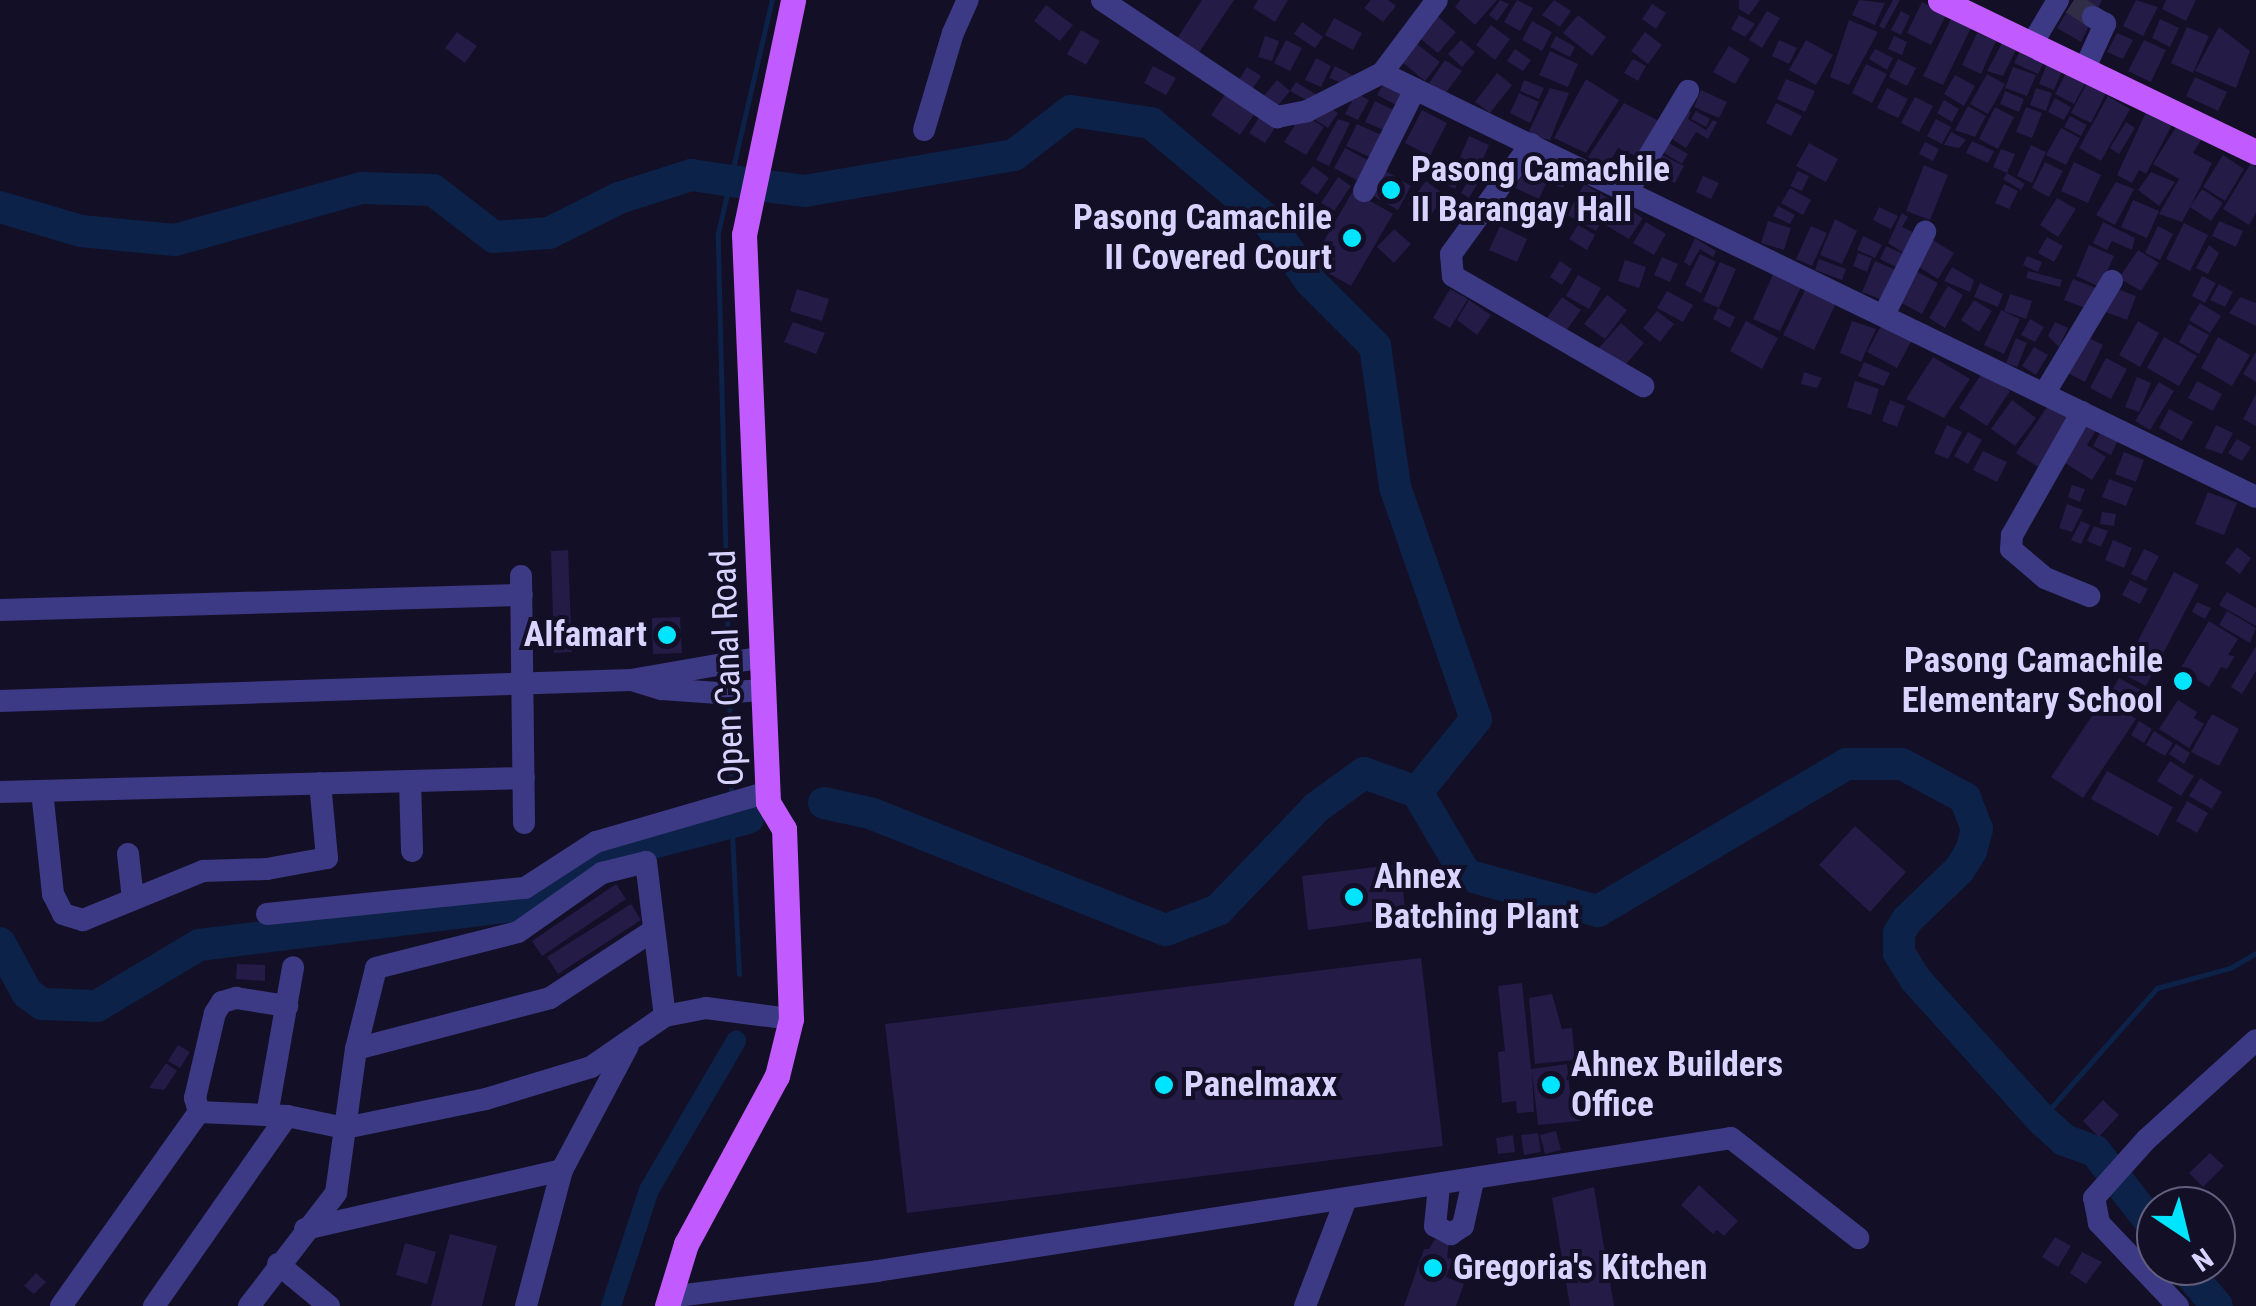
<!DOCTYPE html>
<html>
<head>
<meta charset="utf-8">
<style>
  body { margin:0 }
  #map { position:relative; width:2256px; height:1306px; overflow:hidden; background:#130f26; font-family:"Roboto Condensed",sans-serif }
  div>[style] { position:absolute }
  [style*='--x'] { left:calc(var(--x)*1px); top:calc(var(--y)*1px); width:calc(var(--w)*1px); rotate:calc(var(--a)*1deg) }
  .stream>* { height:5px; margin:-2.5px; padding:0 2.5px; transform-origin:2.5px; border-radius:2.5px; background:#0c2248 }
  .canal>* { height:20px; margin:-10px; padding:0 10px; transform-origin:10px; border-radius:10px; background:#0c2248 }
  .river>* { height:32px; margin:-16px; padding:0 16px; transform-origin:16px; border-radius:16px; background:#0c2248 }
  .building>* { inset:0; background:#241b47 }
  .minor-tunnel>* { height:22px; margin-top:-11px; transform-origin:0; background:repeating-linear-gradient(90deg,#312d47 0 22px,transparent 0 33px) }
  .minor>* { height:22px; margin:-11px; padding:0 11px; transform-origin:11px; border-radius:11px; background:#3d3a85 }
  .major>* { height:25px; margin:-12.5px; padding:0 12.5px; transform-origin:12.5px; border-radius:12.5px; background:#c25bff }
  .dots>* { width:28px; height:28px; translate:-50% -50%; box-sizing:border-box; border:5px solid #130f26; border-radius:50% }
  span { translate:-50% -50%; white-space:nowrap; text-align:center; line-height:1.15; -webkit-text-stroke:8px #130f26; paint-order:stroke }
  .poi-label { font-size:35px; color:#d9d4ff; font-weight:700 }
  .left { translate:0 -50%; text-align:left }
  .right { translate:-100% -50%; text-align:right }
  .street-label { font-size:35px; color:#d9d4ff }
  .north { position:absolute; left:2136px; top:1186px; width:100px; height:100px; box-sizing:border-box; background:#130f26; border:2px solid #625e7d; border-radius:50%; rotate:145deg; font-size:28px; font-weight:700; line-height:40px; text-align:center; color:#d9d4ff }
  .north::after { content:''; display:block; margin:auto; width:35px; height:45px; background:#00e5ff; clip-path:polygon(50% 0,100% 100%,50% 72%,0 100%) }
</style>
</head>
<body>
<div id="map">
  <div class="stream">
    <div style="--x:728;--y:656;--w:423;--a:-91.4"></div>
    <div style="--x:718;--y:233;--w:239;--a:-77"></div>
    <div style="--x:729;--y:697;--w:99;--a:88.8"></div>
    <div style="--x:731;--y:812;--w:162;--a:87.2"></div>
    <div style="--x:2041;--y:1119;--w:175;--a:-48.5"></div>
    <div style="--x:2157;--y:988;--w:76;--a:-15.3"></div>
    <div style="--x:2230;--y:968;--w:30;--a:-30"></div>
  </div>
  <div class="canal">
    <div style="--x:611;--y:1306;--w:122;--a:-71.9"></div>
    <div style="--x:649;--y:1190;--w:173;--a:-59.7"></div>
  </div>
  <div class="river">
    <div style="--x:765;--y:186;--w:40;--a:7.1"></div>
    <div style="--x:805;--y:191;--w:212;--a:-9.8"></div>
    <div style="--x:1014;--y:155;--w:72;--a:-37.7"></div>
    <div style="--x:1071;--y:111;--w:81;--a:8.5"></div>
    <div style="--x:1151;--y:123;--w:150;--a:39.9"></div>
    <div style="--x:1266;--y:219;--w:77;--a:54.5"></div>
    <div style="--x:1311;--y:282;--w:91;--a:45"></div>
    <div style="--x:1375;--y:346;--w:142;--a:81.9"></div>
    <div style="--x:1395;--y:487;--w:246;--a:70.8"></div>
    <div style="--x:1476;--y:719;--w:94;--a:128.9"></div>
    <div style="--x:0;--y:207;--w:84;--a:16.5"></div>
    <div style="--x:81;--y:231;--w:94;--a:5.5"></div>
    <div style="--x:175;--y:240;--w:193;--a:-15.6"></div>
    <div style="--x:361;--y:188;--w:72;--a:1.6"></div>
    <div style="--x:433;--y:190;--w:77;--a:37.6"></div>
    <div style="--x:494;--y:237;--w:55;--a:-4.2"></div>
    <div style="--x:549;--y:233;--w:78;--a:-26.6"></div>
    <div style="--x:619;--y:198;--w:76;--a:-17.7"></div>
    <div style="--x:691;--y:175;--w:56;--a:8.3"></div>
    <div style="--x:824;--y:803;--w:47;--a:12.3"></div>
    <div style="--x:870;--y:813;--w:318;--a:21.6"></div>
    <div style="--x:1166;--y:930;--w:56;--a:-21"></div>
    <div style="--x:1218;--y:910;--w:143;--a:-46.1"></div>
    <div style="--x:1317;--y:807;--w:58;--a:-35.9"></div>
    <div style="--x:1364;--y:773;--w:56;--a:19.7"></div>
    <div style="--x:1417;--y:792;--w:96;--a:59.4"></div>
    <div style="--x:1466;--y:875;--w:137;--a:15.3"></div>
    <div style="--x:1598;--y:911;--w:289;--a:-30.6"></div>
    <div style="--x:1847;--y:764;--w:55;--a:0"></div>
    <div style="--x:1902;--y:764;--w:72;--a:28.4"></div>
    <div style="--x:1965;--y:798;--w:33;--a:69"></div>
    <div style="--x:1977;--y:829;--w:23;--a:105"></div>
    <div style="--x:1971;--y:851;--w:22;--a:122"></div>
    <div style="--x:1959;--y:870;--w:72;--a:136.1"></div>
    <div style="--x:1907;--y:920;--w:15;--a:122"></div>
    <div style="--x:1899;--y:933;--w:20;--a:90"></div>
    <div style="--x:1899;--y:953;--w:31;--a:58"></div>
    <div style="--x:1915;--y:979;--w:188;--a:48"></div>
    <div style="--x:2041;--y:1119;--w:31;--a:42"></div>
    <div style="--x:2064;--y:1140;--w:33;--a:20"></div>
    <div style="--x:2095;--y:1151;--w:99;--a:52"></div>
    <div style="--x:0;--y:943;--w:57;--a:61.6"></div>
    <div style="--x:27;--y:993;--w:19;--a:36"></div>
    <div style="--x:42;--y:1004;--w:55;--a:2.1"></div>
    <div style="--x:97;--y:1006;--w:119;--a:-30.9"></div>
    <div style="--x:199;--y:945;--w:332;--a:-7.1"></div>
    <div style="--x:528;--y:904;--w:92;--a:-32.1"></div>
    <div style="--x:606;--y:855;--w:147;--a:-14.6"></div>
    <div style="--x:2183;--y:1266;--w:52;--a:49.6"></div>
  </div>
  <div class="building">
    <div style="clip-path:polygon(1202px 0,1234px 0,1198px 54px,1176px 40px)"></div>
    <div style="clip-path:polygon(1258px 0,1288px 0,1275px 22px,1253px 8px)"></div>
    <div style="clip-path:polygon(1371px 0,1388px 0,1396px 6px,1383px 22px,1364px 8px)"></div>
    <div style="clip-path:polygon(1460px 0,1497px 0,1475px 25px,1455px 7px)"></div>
    <div style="clip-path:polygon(1500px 0,1509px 4px,1497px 21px,1489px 15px)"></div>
    <div style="clip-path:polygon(1517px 0,1533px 8px,1520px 31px,1504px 22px)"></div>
    <div style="clip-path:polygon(1554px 0,1571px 11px,1560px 27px,1542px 15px)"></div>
    <div style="clip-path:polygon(1739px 0,1760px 0,1749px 15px,1739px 9px)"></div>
    <div style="clip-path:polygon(1859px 0,1885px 3px,1875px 25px,1852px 15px)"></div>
    <div style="clip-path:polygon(1893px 0,1900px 0,1884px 29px,1879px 26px)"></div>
    <div style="clip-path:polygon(2074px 0,2102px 0,2081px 42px,2057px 28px)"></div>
    <div style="clip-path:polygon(2136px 0,2158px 7px,2143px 36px,2123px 26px)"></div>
    <div style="clip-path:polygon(2166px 0,2196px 0,2186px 21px,2162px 9px)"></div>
    <div style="clip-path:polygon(1922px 2px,1946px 15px,1931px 45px,1907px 33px)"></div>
    <div style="clip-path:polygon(1652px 4px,1666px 13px,1656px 29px,1642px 19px)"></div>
    <div style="clip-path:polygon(1046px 5px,1073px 25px,1060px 41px,1034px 21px)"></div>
    <div style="clip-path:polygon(1767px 11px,1780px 18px,1762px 48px,1749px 40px)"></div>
    <div style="clip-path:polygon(1901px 11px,1910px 16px,1901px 35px,1891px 30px)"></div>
    <div style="clip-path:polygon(1954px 13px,1973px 24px,1943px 85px,1923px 76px)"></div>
    <div style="clip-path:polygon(1435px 14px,1456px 32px,1438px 53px,1417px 36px)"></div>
    <div style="clip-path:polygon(1578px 15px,1606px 37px,1592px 56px,1563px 33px)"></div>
    <div style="clip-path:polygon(1739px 15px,1755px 24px,1745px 37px,1731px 29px)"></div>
    <div style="clip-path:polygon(1334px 18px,1362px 33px,1353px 50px,1325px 35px)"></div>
    <div style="clip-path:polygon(2160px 19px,2179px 28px,2170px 47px,2152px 38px)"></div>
    <div style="clip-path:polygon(1849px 20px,1878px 32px,1849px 85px,1830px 77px)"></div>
    <div style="clip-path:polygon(1532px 21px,1552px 32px,1542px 51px,1522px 40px)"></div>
    <div style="clip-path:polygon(1302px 22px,1323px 37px,1315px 48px,1294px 34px)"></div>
    <div style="clip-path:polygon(1491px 25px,1510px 39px,1495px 60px,1476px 45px)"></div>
    <div style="clip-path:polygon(2187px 27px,2209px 36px,2193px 73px,2171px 63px)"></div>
    <div style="clip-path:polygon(2219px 27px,2250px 51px,2236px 88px,2195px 71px)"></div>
    <div style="clip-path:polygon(1081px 30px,1100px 41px,1086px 65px,1067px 54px)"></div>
    <div style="clip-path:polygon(457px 32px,477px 46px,465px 63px,445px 48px)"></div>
    <div style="clip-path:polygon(1645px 32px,1662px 45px,1648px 64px,1631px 51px)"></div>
    <div style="clip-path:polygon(1977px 33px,1996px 41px,1981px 74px,1962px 65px)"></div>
    <div style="clip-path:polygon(2117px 33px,2133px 40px,2123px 59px,2107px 52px)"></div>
    <div style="clip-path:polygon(1265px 36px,1279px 41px,1272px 61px,1258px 57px)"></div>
    <div style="clip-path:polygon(1556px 36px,1575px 47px,1570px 57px,1550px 47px)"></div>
    <div style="clip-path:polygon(1894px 36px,1907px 42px,1902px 55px,1888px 49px)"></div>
    <div style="clip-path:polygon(1286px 40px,1302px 48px,1290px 71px,1274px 63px)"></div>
    <div style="clip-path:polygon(1412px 40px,1440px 62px,1425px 81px,1397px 58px)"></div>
    <div style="clip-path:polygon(1461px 40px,1475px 52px,1462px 67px,1448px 54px)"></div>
    <div style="clip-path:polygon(1779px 40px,1797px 48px,1789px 64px,1772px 56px)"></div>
    <div style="clip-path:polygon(1806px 40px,1833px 55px,1816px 85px,1789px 70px)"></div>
    <div style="clip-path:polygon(2144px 40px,2166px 50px,2151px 82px,2128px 71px)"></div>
    <div style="clip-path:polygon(2002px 43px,2017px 48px,2003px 76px,1987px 71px)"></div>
    <div style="clip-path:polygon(1729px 46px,1750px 59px,1735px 84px,1713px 72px)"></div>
    <div style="clip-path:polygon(1515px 49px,1531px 60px,1523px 71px,1507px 61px)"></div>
    <div style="clip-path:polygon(1875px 49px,1893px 58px,1887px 70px,1869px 59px)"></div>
    <div style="clip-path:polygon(2021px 49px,2045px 60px,2038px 74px,2014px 63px)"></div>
    <div style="clip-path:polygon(1550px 51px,1578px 64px,1568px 87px,1539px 75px)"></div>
    <div style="clip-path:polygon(1316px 58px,1331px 66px,1321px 87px,1305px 80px)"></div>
    <div style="clip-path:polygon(1633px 59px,1646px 66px,1638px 81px,1624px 73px)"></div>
    <div style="clip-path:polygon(1898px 59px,1916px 68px,1907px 86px,1889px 77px)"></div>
    <div style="clip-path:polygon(1445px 60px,1462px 71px,1445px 94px,1429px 83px)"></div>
    <div style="clip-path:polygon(2048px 61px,2064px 67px,2054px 90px,2039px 84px)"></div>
    <div style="clip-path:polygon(1866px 64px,1887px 74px,1872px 103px,1852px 93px)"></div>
    <div style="clip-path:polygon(1153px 66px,1176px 78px,1166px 95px,1144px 83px)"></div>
    <div style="clip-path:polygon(1335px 66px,1356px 77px,1345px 84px,1329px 78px)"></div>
    <div style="clip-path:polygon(1247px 67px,1261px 76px,1251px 91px,1237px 83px)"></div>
    <div style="clip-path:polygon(2013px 67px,2036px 75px,2027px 96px,2005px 88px)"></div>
    <div style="clip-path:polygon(2067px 71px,2086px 82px,2074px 104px,2055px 94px)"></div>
    <div style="clip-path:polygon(1497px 73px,1512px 85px,1490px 113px,1475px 102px)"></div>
    <div style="clip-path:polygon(1987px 74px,2005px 84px,1988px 114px,1970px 104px)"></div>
    <div style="clip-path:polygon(1955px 75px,1975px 86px,1964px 106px,1944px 94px)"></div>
    <div style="clip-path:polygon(2195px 77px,2227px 92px,2218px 111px,2186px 96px)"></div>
    <div style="clip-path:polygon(1586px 79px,1619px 100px,1586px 153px,1554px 138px)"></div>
    <div style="clip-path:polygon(1786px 79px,1815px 91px,1805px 112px,1777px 99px)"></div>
    <div style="clip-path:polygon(2089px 79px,2108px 89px,2091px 123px,2071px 113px)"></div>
    <div style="clip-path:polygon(1277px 80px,1290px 91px,1275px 109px,1262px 98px)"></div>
    <div style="clip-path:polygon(1524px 80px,1544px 88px,1539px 99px,1520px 91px)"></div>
    <div style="clip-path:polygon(1296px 82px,1317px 95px,1308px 101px,1290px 91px)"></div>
    <div style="clip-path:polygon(1384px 83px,1407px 94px,1400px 107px,1377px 95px)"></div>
    <div style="clip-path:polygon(1550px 88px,1569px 93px,1550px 140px,1527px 135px)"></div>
    <div style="clip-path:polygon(1887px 88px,1908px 99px,1898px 118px,1877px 108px)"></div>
    <div style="clip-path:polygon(2036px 88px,2052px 93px,2046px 111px,2030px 105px)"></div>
    <div style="clip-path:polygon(1701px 90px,1727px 102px,1719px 118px,1694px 107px)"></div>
    <div style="clip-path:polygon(2005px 91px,2024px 99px,2019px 112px,2000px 104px)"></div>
    <div style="clip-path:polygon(1226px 93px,1255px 113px,1240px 135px,1211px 115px)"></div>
    <div style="clip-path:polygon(1356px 93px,1369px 100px,1358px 120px,1345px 114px)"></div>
    <div style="clip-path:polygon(1519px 93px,1539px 102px,1530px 123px,1510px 113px)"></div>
    <div style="clip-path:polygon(2108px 96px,2130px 109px,2101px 161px,2079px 148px)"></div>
    <div style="clip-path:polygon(1915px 97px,1933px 106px,1919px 132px,1901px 123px)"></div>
    <div style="clip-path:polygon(2055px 98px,2071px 107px,2064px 120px,2048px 112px)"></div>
    <div style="clip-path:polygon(1944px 100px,1959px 109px,1952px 122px,1937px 113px)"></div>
    <div style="clip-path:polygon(1375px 101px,1395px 111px,1386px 131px,1365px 122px)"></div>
    <div style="clip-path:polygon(1624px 103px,1663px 123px,1639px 158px,1618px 148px,1606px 168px,1588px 157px)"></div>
    <div style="clip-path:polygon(1776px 103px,1802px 116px,1791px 136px,1766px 123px)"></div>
    <div style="clip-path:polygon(1324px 104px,1338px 113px,1328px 128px,1314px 119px)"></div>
    <div style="clip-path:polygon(1968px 106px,1986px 116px,1975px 137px,1955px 130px)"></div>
    <div style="clip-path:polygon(1995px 107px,2014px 117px,1998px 149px,1979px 139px)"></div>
    <div style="clip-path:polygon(2026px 107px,2042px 113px,2032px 138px,2016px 132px)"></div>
    <div style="clip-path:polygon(1682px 108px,1691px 112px,1688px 119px,1706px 130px,1713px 120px,1717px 122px,1708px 139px,1696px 132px,1686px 148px,1669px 137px)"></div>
    <div style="clip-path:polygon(1422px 110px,1447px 123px,1430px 156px,1405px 143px)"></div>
    <div style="clip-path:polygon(2147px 110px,2173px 123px,2146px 174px,2139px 170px,2132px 183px,2117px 175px)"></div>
    <div style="clip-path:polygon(1696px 111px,1710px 119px,1706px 127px,1691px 119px)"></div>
    <div style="clip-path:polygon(1262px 113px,1278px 123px,1265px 143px,1249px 133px)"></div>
    <div style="clip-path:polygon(1302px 114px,1324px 127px,1306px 155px,1284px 142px)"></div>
    <div style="clip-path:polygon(2070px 116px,2087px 125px,2081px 136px,2064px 127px)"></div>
    <div style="clip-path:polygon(1338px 119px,1350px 123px,1329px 166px,1316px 160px)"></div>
    <div style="clip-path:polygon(1936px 119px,1951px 127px,1942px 144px,1927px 136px)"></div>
    <div style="clip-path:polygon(2126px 122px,2135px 128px,2119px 154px,2110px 148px)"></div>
    <div style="clip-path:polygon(2179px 122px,2203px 137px,2193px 153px,2212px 163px,2190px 207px,2202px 189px,2223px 203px,2211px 221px,2190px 207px,2182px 222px,2159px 214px,2179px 179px,2153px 164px)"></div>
    <div style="clip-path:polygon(1357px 124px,1386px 137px,1376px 160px,1346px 146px)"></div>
    <div style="clip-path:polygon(2061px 128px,2080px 138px,2066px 165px,2046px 155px)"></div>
    <div style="clip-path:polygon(1951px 132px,1966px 140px,1959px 148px,1944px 145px)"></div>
    <div style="clip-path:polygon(1469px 136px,1489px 145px,1480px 166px,1460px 157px)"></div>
    <div style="clip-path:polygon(1972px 141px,1994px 151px,1988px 163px,1966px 153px)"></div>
    <div style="clip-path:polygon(1667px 142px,1688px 154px,1682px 164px,1661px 151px)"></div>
    <div style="clip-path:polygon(1925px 142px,1939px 149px,1933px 161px,1919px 154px)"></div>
    <div style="clip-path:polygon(1809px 143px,1838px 159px,1826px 182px,1796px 166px)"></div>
    <div style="clip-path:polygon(2031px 145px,2046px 152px,2032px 183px,2017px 176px)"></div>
    <div style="clip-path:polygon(1345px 148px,1373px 163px,1362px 183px,1334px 168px)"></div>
    <div style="clip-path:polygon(2001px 149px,2015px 154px,2007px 173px,2025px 184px,2021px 190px,2003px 179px,2007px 173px,1993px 167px)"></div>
    <div style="clip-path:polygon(1662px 155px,1684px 166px,1675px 183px,1653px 172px)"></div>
    <div style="clip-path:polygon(2223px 155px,2244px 169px,2225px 201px,2203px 187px)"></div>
    <div style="clip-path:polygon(1445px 159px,1465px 168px,1455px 189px,1435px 179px)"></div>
    <div style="clip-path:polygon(1529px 160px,1552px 171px,1539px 199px,1515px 188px)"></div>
    <div style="clip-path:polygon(2045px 162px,2063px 171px,2049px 197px,2032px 188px)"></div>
    <div style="clip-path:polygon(2074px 162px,2101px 175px,2088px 203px,2061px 191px)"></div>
    <div style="clip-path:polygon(1560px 163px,1572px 169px,1563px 188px,1551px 183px)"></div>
    <div style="clip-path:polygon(2251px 163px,2256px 167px,2256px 213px,2249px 225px,2223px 209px)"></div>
    <div style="clip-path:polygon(1924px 165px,1948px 175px,1930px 220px,1906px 211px)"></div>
    <div style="clip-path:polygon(1313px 166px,1329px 178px,1317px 195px,1300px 183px)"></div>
    <div style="clip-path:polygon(1384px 170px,1411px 186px,1398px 210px,1370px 194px)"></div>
    <div style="clip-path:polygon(1798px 171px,1809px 176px,1802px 191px,1790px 186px)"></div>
    <div style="clip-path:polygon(2151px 172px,2175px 182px,2159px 206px,2138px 190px)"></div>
    <div style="clip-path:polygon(1472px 173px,1481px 178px,1469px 198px,1461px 193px)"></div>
    <div style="clip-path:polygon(1703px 176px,1719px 183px,1711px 199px,1696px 192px)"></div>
    <div style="clip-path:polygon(1338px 177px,1351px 186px,1334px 211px,1321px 203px)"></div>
    <div style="clip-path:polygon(1426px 181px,1445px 195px,1428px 219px,1408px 205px)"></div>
    <div style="clip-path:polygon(2116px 182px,2134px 189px,2115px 225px,2096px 215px)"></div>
    <div style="clip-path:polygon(1584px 184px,1613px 201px,1596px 231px,1567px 215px)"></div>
    <div style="clip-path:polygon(2004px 184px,2018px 191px,2009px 209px,1995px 203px)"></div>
    <div style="clip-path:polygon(1790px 188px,1811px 200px,1803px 215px,1781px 203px)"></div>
    <div style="clip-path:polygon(1353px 191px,1393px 214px,1351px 286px,1311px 263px)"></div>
    <div style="clip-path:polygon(2057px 198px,2076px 209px,2058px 237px,2040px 225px)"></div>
    <div style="clip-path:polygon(1515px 199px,1528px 204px,1523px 216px,1510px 211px)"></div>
    <div style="clip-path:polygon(2133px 200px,2159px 211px,2147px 238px,2121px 227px)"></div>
    <div style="clip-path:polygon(1617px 202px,1643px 218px,1629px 239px,1604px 224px)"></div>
    <div style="clip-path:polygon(1778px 206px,1795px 215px,1790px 224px,1773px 216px)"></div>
    <div style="clip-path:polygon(1879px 207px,1898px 216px,1891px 229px,1873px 220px)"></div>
    <div style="clip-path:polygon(1902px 213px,1908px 217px,1902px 227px,1913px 232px,1904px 253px,1888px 243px)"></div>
    <div style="clip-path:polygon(1835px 219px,1857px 231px,1842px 264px,1820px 255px)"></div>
    <div style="clip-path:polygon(1768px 221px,1791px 228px,1784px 250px,1761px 243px)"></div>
    <div style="clip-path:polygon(2219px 221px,2243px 231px,2236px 247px,2212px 236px)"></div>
    <div style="clip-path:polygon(1646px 222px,1666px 234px,1654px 255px,1633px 243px)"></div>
    <div style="clip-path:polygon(2103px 222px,2135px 238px,2132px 250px,2112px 241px,2107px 250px,2093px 243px)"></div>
    <div style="clip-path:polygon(2184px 223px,2208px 235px,2190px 271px,2166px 259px)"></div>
    <div style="clip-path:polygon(1578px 225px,1595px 235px,1587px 250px,1569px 239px)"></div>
    <div style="clip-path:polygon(1500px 226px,1527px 239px,1517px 262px,1489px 250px)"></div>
    <div style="clip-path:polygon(1811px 226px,1827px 233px,1812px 266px,1796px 259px)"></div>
    <div style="clip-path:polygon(2158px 226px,2173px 234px,2160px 260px,2145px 253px)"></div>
    <div style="clip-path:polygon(1394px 229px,1411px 244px,1394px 263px,1377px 247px)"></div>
    <div style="clip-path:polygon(1863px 236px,1882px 245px,1875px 258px,1857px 250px)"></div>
    <div style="clip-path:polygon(2047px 237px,2063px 246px,2054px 262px,2038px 253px)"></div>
    <div style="clip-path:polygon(1695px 238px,1716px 251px,1713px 257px,1700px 249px,1690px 266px,1684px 262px)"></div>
    <div style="clip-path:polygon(1930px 238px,1954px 253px,1938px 279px,1914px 264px)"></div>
    <div style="clip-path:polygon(2089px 245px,2114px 256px,2100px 287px,2076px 276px)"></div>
    <div style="clip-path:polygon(2209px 245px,2219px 253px,2208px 274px,2196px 268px)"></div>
    <div style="clip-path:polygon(1886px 246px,1903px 254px,1896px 267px,1880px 259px)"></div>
    <div style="clip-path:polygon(2138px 250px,2159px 263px,2141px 291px,2119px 278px)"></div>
    <div style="clip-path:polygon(1858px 253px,1872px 258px,1867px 272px,1853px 266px)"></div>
    <div style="clip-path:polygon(1700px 254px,1716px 262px,1701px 293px,1685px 285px)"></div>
    <div style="clip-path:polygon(2027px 256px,2042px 262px,2038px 272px,2023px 265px)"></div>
    <div style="clip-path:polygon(1662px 257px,1678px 264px,1670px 282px,1654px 275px)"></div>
    <div style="clip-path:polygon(1819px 259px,1846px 269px,1842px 280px,1815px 270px)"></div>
    <div style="clip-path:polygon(1625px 260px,1646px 267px,1639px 288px,1618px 281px)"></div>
    <div style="clip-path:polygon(1560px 261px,1572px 269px,1562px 285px,1550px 277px)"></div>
    <div style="clip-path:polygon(1875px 261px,1898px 271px,1885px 301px,1862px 292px)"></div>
    <div style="clip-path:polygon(1720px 262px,1736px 269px,1719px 308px,1703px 301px)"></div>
    <div style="clip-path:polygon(1952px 267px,1974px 280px,1970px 292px,1944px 281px)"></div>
    <div style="clip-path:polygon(1775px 270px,1803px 283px,1780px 331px,1753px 319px)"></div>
    <div style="clip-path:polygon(1914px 270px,1938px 283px,1922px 314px,1898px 301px)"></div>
    <div style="clip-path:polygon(2028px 271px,2062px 280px,2060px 287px,2026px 278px)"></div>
    <div style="clip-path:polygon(1578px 275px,1601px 288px,1589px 309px,1566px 296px)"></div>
    <div style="clip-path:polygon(2202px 276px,2216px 283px,2205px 303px,2192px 296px)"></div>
    <div style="clip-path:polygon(2073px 279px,2096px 288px,2088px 309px,2064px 300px)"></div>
    <div style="clip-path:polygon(1980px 283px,2003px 294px,1998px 307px,1974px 297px)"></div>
    <div style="clip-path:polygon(2219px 284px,2233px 292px,2225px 307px,2210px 300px)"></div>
    <div style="clip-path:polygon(1807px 286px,1837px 301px,1814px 350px,1783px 335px)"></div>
    <div style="clip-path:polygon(1948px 286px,1963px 295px,1945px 328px,1929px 318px)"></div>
    <div style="clip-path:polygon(2112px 287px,2136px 296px,2127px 320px,2103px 311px)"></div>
    <div style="clip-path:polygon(797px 289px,829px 299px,822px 321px,790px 311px)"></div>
    <div style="clip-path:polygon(1450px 289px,1468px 299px,1450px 328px,1433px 318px)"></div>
    <div style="clip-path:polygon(1667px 291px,1693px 305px,1683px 322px,1657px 308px)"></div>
    <div style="clip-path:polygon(2010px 294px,2032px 301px,2026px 319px,2004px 311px)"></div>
    <div style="clip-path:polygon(1607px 295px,1627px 310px,1605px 339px,1584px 324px)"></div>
    <div style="clip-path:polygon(1562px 297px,1581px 310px,1566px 331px,1547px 318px)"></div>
    <div style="clip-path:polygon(2240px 297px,2256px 303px,2256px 326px,2229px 313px)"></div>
    <div style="clip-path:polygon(1469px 300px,1491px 315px,1477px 335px,1457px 320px)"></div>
    <div style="clip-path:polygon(1974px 300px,1992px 311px,1979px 332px,1961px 320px)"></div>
    <div style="clip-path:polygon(2200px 303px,2221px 316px,2210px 333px,2189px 320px)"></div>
    <div style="clip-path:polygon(1718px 308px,1735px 317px,1730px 328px,1713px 319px)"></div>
    <div style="clip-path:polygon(2001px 310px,2020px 319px,2004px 354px,1984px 345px)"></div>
    <div style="clip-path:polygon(1657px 311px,1674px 324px,1660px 342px,1643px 328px)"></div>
    <div style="clip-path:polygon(2030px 319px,2044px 327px,2035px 342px,2021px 335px)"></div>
    <div style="clip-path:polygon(1746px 321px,1778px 338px,1762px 369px,1730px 351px)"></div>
    <div style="clip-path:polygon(1852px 321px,1876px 329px,1861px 362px,1840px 353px)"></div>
    <div style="clip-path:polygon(2138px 321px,2159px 333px,2140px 367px,2119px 355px)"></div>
    <div style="clip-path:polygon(793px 322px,825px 333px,816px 354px,784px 342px)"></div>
    <div style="clip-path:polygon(1883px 322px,1913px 338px,1897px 368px,1867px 352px)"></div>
    <div style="clip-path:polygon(2055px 322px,2068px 328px,2059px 347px,2048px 336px)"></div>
    <div style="clip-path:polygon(1621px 323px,1644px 343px,1621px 370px,1598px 349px)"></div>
    <div style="clip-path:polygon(2189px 324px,2209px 335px,2199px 354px,2179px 342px)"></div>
    <div style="clip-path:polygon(2083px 335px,2103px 345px,2085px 382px,2064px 371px)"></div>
    <div style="clip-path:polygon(2164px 337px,2197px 356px,2179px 386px,2147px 368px)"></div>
    <div style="clip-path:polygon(2218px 337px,2250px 355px,2232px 386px,2201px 368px)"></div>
    <div style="clip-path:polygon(2016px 338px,2027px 343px,2017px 367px,2006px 363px)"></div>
    <div style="clip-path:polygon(2034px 347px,2048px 355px,2036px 375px,2022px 366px)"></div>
    <div style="clip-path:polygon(2256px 352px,2256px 382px,2243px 374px)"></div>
    <div style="clip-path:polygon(1933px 357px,1970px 379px,1944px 418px,1906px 399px)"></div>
    <div style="clip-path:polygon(2106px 358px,2127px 369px,2111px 399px,2090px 388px)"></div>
    <div style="clip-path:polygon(1864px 362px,1890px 373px,1884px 386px,1858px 376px)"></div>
    <div style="clip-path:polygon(1804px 372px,1822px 378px,1817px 388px,1801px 384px)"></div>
    <div style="clip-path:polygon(1982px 373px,2010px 391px,1987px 426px,1959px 408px)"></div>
    <div style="clip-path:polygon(2137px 377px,2151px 383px,2139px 412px,2125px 407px)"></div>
    <div style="clip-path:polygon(1855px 381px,1879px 389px,1871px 415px,1847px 407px)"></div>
    <div style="clip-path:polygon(2197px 381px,2222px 394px,2213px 411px,2188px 398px)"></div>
    <div style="clip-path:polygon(2159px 382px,2174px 391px,2150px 430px,2135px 421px)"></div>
    <div style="clip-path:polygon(2256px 394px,2256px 426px,2243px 419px)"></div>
    <div style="clip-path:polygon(1890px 400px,1905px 406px,1897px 427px,1882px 421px)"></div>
    <div style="clip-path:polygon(2012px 400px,2036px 418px,2015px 446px,1991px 429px)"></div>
    <div style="clip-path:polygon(2049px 404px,2072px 419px,2040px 468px,2016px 453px)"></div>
    <div style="clip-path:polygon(2169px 409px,2193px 422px,2182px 441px,2159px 428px)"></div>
    <div style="clip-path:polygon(2082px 422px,2096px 430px,2087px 445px,2106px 457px,2092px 480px,2059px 459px)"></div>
    <div style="clip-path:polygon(1947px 425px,1962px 432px,1948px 459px,1934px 453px)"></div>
    <div style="clip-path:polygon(2216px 425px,2233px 433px,2222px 454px,2205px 448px)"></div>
    <div style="clip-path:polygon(2101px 431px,2118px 440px,2111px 455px,2093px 446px)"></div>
    <div style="clip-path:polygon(1968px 432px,1982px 440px,1968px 464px,1954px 456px)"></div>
    <div style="clip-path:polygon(2237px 439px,2251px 447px,2242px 461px,2228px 453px)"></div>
    <div style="clip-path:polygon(1983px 451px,2007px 462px,1997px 482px,1973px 470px)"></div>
    <div style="clip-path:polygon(2124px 452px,2144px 460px,2136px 482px,2115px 474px)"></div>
    <div style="clip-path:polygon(2109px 479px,2133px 488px,2126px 506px,2102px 497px)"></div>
    <div style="clip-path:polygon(2072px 485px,2085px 489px,2080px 502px,2068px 497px)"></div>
    <div style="clip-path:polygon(2208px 492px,2237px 503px,2224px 535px,2195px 524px)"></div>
    <div style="clip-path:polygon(2067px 504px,2083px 510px,2072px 532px,2059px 528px)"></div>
    <div style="clip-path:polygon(2102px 512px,2116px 514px,2114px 526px,2100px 524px)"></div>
    <div style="clip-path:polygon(2081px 521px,2090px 525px,2081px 544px,2071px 540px)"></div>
    <div style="clip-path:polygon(2094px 526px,2108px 531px,2101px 547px,2087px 541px)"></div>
    <div style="clip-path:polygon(2113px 540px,2132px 548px,2124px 568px,2105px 560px)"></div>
    <div style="clip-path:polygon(2237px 547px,2251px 558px,2240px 574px,2225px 563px)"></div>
    <div style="clip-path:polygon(2144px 549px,2159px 556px,2146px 581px,2131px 574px)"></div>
    <div style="clip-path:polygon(568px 550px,572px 652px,554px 653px,551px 551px)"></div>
    <div style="clip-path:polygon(2174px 572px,2199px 585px,2146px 686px,2121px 673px)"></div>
    <div style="clip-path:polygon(2130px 580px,2148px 589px,2140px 604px,2122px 595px)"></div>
    <div style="clip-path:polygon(2227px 592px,2256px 608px,2256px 626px,2219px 605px)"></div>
    <div style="clip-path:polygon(2197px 602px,2211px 608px,2205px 619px,2192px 612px)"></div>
    <div style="clip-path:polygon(2227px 611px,2256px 628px,2250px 643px,2219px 625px)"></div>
    <div style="clip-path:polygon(680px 617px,682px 653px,653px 654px,652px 618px)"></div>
    <div style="clip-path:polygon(2209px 621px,2238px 639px,2228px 655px,2235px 656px,2227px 669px,2221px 667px,2209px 687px,2180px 669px)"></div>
    <div style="clip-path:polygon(2256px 646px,2256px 671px,2242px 694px,2231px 687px)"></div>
    <div style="clip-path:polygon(2119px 678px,2152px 696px,2142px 713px,2110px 694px)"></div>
    <div style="clip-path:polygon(2104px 698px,2136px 719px,2083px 798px,2051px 777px)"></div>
    <div style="clip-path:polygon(2178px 700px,2197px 712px,2194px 718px,2204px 724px,2189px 748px,2159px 729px)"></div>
    <div style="clip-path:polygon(2212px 714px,2239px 729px,2219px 766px,2191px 752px)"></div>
    <div style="clip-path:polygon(2139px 721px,2152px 729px,2144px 743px,2131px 735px)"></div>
    <div style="clip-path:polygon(2154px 731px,2173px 743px,2165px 756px,2146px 745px)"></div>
    <div style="clip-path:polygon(2176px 744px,2190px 753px,2184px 764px,2169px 754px)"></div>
    <div style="clip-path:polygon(2170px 761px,2194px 776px,2181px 796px,2157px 781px)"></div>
    <div style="clip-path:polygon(2107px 771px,2173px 807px,2158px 836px,2091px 799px)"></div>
    <div style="clip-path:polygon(2200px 778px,2222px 792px,2212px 809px,2189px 796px)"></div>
    <div style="clip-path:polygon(2187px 801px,2208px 813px,2197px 833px,2176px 821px)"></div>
    <div style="clip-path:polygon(1855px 826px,1906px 872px,1870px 912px,1819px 865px)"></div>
    <div style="clip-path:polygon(1400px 864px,1406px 917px,1308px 930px,1302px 876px)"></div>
    <div style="clip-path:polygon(616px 884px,626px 899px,542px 956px,532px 941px)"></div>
    <div style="clip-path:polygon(631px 904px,641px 920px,558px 974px,547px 957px)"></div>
    <div style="clip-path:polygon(1421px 958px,1443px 1146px,907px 1213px,885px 1024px)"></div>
    <div style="clip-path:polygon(237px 964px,265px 965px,265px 981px,236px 979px)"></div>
    <div style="clip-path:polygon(1522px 983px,1531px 1069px,1567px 1064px,1571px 1101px,1577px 1101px,1580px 1121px,1538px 1125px,1532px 1072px,1534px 1112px,1517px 1113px,1516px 1101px,1502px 1103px,1498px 1052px,1505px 1051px,1498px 986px)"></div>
    <div style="clip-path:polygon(1552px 994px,1562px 1029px,1572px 1028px,1575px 1060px,1535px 1064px,1529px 998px)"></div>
    <div style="clip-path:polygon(178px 1045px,190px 1052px,180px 1068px,168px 1061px)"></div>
    <div style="clip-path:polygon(166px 1063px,177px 1071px,164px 1090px,149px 1088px)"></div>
    <div style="clip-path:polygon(2103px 1100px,2119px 1115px,2099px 1137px,2083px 1121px)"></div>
    <div style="clip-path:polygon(1556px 1131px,1561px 1150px,1545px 1154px,1540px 1135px)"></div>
    <div style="clip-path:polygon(1538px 1133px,1541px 1152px,1524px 1155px,1521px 1135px)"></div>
    <div style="clip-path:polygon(1513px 1135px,1515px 1152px,1498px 1154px,1496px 1138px)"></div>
    <div style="clip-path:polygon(2210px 1153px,2224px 1166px,2203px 1187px,2189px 1173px)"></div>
    <div style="clip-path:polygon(1699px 1185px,1738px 1221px,1724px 1236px,1717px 1230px,1713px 1234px,1681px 1205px)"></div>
    <div style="clip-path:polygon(1594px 1187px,1614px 1306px,1570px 1306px,1552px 1198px)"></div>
    <div style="clip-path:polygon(450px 1234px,497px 1246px,482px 1306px,431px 1306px)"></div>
    <div style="clip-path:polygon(2055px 1237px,2071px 1246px,2058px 1267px,2042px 1257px)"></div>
    <div style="clip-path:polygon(1435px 1239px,1449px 1243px,1447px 1258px,1453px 1259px,1446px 1277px,1464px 1284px,1456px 1306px,1404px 1306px,1424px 1249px,1429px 1249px)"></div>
    <div style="clip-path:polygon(405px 1243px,436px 1252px,427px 1284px,396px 1275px)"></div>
    <div style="clip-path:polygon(2082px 1252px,2102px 1262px,2086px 1284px,2070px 1273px)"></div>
    <div style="clip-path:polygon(36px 1273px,46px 1282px,34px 1294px,24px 1286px)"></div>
  </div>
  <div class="minor-tunnel">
    <div style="--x:2072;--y:3;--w:25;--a:34"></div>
  </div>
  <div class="minor">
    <div style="--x:1102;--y:0;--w:211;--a:33.8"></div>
    <div style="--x:1277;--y:117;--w:31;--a:-11"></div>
    <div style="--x:1307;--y:111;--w:84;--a:-26.9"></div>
    <div style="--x:1382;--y:73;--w:91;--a:-53"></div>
    <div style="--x:2032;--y:44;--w:51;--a:-59.4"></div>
    <div style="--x:2084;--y:70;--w:51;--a:-65.5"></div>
    <div style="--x:2105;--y:24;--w:14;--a:-150"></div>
    <div style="--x:1382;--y:73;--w:971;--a:25.88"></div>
    <div style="--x:924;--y:130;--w:101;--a:-73.4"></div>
    <div style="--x:953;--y:33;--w:36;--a:-66"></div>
    <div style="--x:1531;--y:144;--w:136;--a:126"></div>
    <div style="--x:1451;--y:254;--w:22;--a:85"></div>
    <div style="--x:1453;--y:276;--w:220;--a:30.1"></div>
    <div style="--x:1364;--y:191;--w:114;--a:-63.4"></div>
    <div style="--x:1628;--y:191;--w:117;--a:-59"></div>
    <div style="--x:1884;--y:315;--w:93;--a:-63.7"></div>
    <div style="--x:2044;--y:394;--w:132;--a:-59"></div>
    <div style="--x:2082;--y:412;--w:142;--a:119.6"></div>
    <div style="--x:2012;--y:535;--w:14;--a:94"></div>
    <div style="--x:2011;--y:549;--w:45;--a:40.5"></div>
    <div style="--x:2045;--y:578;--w:48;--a:22.2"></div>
    <div style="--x:521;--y:576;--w:247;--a:89.3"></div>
    <div style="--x:0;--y:610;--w:522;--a:-1.65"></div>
    <div style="--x:635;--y:681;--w:28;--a:17"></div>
    <div style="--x:662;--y:689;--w:56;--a:4.1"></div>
    <div style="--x:718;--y:693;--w:46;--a:-3.7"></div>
    <div style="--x:0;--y:701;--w:631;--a:-1.91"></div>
    <div style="--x:631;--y:680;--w:134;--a:-9.9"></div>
    <div style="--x:410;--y:782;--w:69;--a:88.3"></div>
    <div style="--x:42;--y:791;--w:104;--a:83.9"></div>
    <div style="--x:53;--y:894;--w:22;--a:63"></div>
    <div style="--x:63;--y:914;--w:21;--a:17"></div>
    <div style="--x:83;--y:920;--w:130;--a:-22.2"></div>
    <div style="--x:203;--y:871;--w:64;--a:-1.8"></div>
    <div style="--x:267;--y:869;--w:61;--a:-10.4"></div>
    <div style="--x:327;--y:858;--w:75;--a:-95.3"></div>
    <div style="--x:0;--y:792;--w:524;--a:-1.53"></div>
    <div style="--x:128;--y:854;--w:45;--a:83.7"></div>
    <div style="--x:267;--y:914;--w:259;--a:-5.8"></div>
    <div style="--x:525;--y:888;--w:85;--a:-32.9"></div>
    <div style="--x:596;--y:842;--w:179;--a:-16.2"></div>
    <div style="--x:356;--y:1049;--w:201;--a:-14.7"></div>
    <div style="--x:550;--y:998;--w:124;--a:-33.2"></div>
    <div style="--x:199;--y:1112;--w:88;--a:2.6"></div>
    <div style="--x:287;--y:1116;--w:59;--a:11.7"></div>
    <div style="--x:345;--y:1128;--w:144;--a:-11.6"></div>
    <div style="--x:486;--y:1099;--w:110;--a:-16.9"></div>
    <div style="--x:591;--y:1067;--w:90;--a:-34.6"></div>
    <div style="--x:665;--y:1016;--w:42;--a:-11"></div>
    <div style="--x:706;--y:1008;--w:86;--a:7.4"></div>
    <div style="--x:267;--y:1115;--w:150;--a:-80"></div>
    <div style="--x:1439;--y:1186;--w:40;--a:95.7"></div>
    <div style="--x:1435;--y:1226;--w:18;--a:27"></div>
    <div style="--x:1451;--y:1234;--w:14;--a:-34"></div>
    <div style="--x:1463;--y:1226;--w:46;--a:-77.5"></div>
    <div style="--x:305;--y:1229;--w:264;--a:-12.9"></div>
    <div style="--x:278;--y:1264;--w:66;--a:39.5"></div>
    <div style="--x:669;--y:1297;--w:210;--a:-7.1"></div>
    <div style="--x:877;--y:1271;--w:864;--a:-8.85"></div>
    <div style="--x:1731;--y:1138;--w:162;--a:38.2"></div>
    <div style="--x:61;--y:1306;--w:238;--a:-54.6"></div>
    <div style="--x:199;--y:1112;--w:15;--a:-106"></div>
    <div style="--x:195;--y:1098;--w:87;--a:-76.8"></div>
    <div style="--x:215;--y:1013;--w:13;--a:-58"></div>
    <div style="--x:222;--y:1002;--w:15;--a:-16"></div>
    <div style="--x:236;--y:998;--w:52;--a:8.9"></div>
    <div style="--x:154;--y:1306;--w:232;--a:-55"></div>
    <div style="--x:249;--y:1306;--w:143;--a:-52.4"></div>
    <div style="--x:336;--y:1193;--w:145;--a:-82.1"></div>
    <div style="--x:356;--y:1049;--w:83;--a:-76.1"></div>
    <div style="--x:376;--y:968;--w:146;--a:-14.2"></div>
    <div style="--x:518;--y:932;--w:103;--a:-35.1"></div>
    <div style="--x:602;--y:873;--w:45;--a:-14"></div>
    <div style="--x:646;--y:862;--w:155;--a:83"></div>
    <div style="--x:526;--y:1306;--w:141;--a:-75.2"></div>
    <div style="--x:562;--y:1170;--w:140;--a:-62"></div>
    <div style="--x:1305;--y:1306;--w:115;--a:-69"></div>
    <div style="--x:2178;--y:1306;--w:115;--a:-133.6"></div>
    <div style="--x:2099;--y:1223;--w:25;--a:-101"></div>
    <div style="--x:2094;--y:1198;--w:79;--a:-48.1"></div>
    <div style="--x:2147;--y:1139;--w:147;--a:-42.2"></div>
  </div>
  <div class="major">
    <div style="--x:1940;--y:0;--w:351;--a:25.7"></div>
    <div style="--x:667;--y:1306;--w:65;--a:-73"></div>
    <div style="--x:686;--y:1244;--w:191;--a:-61.6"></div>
    <div style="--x:777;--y:1076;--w:59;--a:-76.2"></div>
    <div style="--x:791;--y:1019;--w:190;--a:-92.1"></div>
    <div style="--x:784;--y:829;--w:31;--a:-121"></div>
    <div style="--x:768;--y:802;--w:568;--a:-92.42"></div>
    <div style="--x:744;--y:235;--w:240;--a:-78.2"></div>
  </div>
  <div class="dots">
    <div style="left:1391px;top:190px;background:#00e5ff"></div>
    <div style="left:1352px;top:238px;background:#00e5ff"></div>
    <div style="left:667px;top:635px;background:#00e5ff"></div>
    <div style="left:2183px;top:681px;background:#00e5ff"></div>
    <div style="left:1354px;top:897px;background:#00e5ff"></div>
    <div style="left:1164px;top:1085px;background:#00e5ff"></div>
    <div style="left:1551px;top:1085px;background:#00e5ff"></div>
    <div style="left:1433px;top:1268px;background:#00e5ff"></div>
  </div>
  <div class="poi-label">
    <span class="left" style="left:1411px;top:190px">Pasong Camachile<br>II Barangay Hall</span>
    <span class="right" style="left:1332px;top:238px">Pasong Camachile<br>II Covered Court</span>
    <span class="right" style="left:647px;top:635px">Alfamart</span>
    <span class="right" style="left:2163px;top:681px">Pasong Camachile<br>Elementary School</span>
    <span class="left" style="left:1374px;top:897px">Ahnex<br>Batching Plant</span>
    <span class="left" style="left:1571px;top:1085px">Ahnex Builders<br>Office</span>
    <span class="left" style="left:1184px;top:1085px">Panelmaxx</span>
    <span class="left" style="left:1453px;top:1268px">Gregoria's Kitchen</span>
  </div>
  <div class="street-label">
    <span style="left:728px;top:668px;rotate:-92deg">Open Canal Road</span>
  </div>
  <div class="north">N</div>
</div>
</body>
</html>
